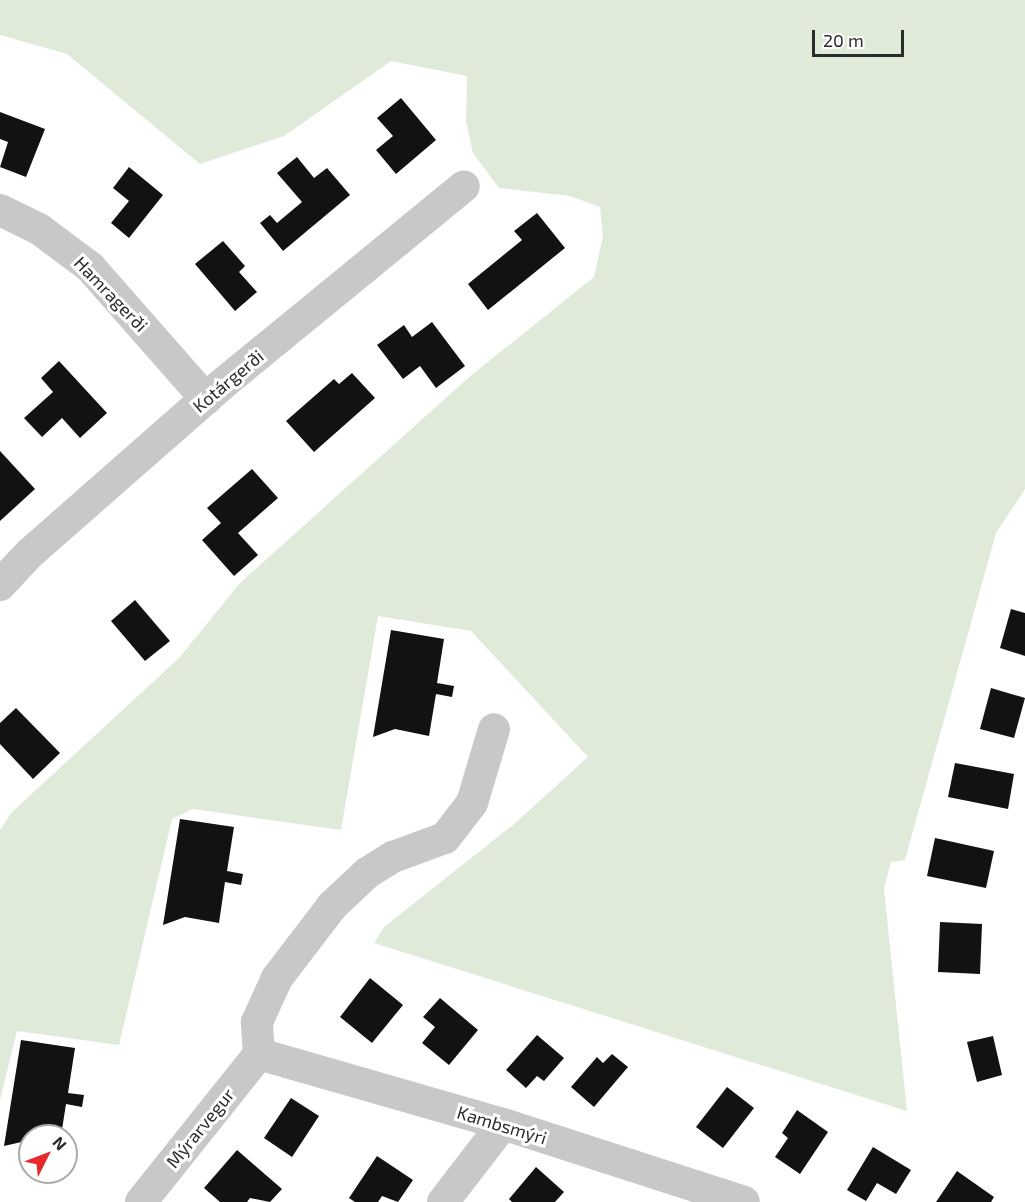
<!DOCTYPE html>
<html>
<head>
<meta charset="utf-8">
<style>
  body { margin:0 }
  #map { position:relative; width:1025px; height:1202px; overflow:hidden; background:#fff; font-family:"Exo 2",sans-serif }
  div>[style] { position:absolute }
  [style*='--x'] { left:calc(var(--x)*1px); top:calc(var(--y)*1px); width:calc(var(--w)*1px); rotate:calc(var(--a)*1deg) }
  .green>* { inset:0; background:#e0ead8 }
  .building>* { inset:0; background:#121212 }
  .minor>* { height:32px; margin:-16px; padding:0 16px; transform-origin:16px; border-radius:16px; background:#c8c8c8 }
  span { translate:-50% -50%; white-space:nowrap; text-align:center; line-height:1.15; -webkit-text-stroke:6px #fff; paint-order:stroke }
  .street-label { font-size:18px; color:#2b2b2b }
  .north { position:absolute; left:18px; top:1124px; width:60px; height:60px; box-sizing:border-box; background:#fff; border:2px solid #aaa; border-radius:50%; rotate:48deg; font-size:16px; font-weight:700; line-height:24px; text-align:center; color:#2b2b2b }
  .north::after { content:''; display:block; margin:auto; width:21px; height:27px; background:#e62a2b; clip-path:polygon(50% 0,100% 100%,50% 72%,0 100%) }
  .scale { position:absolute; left:812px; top:30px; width:92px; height:27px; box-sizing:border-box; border:3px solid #2b2b2b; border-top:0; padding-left:8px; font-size:18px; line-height:21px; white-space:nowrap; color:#2b2b2b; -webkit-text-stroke:4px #fff; paint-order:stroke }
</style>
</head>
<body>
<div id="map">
  <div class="green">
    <div style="clip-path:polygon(0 0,1025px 0,1025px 489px,996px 533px,905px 860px,891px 862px,884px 889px,907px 1111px,374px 943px,384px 927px,513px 825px,588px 757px,471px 631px,378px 616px,341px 830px,193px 809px,172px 819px,119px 1045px,17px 1031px,0 1100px,0 830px,12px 812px,179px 658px,240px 583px,468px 378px,594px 277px,603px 236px,600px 207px,570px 196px,499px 188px,473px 153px,466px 121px,467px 76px,391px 61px,284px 136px,200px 164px,67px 54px,0 35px)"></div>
  </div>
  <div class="building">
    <div style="clip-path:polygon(401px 98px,436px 140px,396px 174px,376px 150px,393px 136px,377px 118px)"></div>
    <div style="clip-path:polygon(0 112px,45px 129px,26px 177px,0 167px,8px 142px,0 139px)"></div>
    <div style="clip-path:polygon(297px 157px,314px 178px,327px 168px,350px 195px,283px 251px,260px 223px,270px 215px,277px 223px,302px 202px,277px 173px)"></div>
    <div style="clip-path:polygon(129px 167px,163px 195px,129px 238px,111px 223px,129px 201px,113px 188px)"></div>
    <div style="clip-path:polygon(537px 213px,565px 248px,488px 310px,468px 284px,522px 240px,514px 231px)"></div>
    <div style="clip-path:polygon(223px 241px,245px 266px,239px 272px,257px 292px,235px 311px,195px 264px)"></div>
    <div style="clip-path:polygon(432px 322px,465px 366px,436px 388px,420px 366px,403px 379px,377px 345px,404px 325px,412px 337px)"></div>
    <div style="clip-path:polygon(59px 361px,107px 413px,80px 438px,62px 418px,42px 437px,24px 418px,53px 392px,41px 378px)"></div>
    <div style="clip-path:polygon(352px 373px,375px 398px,314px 452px,286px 421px,334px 379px,339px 384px)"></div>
    <div style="clip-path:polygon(0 451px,35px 489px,0 521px)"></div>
    <div style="clip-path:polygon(252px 469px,278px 498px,238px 533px,258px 555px,234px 576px,202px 540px,221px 523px,207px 508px)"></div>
    <div style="clip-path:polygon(135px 600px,170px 641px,145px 661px,111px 621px)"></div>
    <div style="clip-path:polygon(1011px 609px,1025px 613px,1025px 656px,1000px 648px)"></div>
    <div style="clip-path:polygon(391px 630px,444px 639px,437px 683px,454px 686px,452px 697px,436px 694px,429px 736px,395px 729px,373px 737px)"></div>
    <div style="clip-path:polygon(991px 688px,1025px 698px,1014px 738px,980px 729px)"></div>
    <div style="clip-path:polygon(16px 708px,60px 753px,33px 779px,0 744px,0 723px)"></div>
    <div style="clip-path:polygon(955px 763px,1014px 774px,1008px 809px,948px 797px)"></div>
    <div style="clip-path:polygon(180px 819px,234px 827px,227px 871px,243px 874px,241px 885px,225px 882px,219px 923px,185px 917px,163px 925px)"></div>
    <div style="clip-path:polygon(935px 838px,994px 851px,986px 888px,927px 876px)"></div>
    <div style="clip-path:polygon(940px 922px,982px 924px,980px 974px,938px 972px)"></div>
    <div style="clip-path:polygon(370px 978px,403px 1005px,372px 1043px,340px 1017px)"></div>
    <div style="clip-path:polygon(440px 998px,478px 1030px,449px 1065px,422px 1043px,435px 1027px,423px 1017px)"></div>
    <div style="clip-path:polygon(537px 1035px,564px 1058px,544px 1081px,537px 1076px,526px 1088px,506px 1070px)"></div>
    <div style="clip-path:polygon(993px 1036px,1002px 1075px,977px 1082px,967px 1042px)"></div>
    <div style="clip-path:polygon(21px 1040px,75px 1048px,68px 1093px,84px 1095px,82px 1107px,66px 1104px,61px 1136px,30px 1136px,30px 1140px,4px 1146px)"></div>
    <div style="clip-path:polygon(612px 1054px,628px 1067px,594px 1107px,571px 1087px,597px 1057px,603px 1063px)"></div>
    <div style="clip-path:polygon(727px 1087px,754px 1108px,723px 1148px,696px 1127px)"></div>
    <div style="clip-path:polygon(291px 1098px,319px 1116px,292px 1157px,264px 1138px)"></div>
    <div style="clip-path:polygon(797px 1110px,828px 1132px,800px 1174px,775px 1157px,788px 1138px,782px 1133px)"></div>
    <div style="clip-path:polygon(873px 1147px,911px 1170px,896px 1194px,877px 1183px,866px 1201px,847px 1190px)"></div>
    <div style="clip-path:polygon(237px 1150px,282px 1189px,270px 1202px,250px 1198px,247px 1202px,220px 1202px,204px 1188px)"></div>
    <div style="clip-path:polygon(377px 1156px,413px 1180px,398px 1202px,382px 1196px,378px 1202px,355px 1202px,349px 1198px)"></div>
    <div style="clip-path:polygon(536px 1167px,564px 1192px,555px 1202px,512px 1202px,509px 1199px)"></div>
    <div style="clip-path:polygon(957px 1171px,994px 1197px,991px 1202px,936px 1202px)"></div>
  </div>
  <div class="minor">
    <div style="--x:0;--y:210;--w:43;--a:26"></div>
    <div style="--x:39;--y:229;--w:64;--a:36.7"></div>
    <div style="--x:90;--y:267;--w:176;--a:48.7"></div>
    <div style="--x:0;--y:585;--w:42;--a:-46.9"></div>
    <div style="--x:29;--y:554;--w:254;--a:-41.3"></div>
    <div style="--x:220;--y:386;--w:315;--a:-39.3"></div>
    <div style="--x:259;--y:1054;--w:254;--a:16"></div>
    <div style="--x:503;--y:1124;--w:253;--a:17.9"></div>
    <div style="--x:259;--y:1054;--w:32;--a:-94"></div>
    <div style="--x:257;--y:1022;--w:48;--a:-65.6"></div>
    <div style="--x:277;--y:978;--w:91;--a:-52.6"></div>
    <div style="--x:332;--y:906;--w:48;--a:-43.3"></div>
    <div style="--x:367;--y:873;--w:31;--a:-32"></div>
    <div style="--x:393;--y:857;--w:55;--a:-20.1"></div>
    <div style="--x:445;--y:838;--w:44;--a:-52.4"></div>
    <div style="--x:472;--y:803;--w:77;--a:-73.4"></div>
    <div style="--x:141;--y:1202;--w:189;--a:-51.4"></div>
    <div style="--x:443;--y:1202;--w:98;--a:-52.4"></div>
  </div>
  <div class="street-label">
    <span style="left:111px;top:294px;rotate:46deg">Hamragerði</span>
    <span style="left:228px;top:381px;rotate:-40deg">Kotárgerði</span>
    <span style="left:502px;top:1125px;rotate:17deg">Kambsmýri</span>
    <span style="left:200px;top:1128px;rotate:-51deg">Mýrarvegur</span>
  </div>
  <div class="north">N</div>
  <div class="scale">20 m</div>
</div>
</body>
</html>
